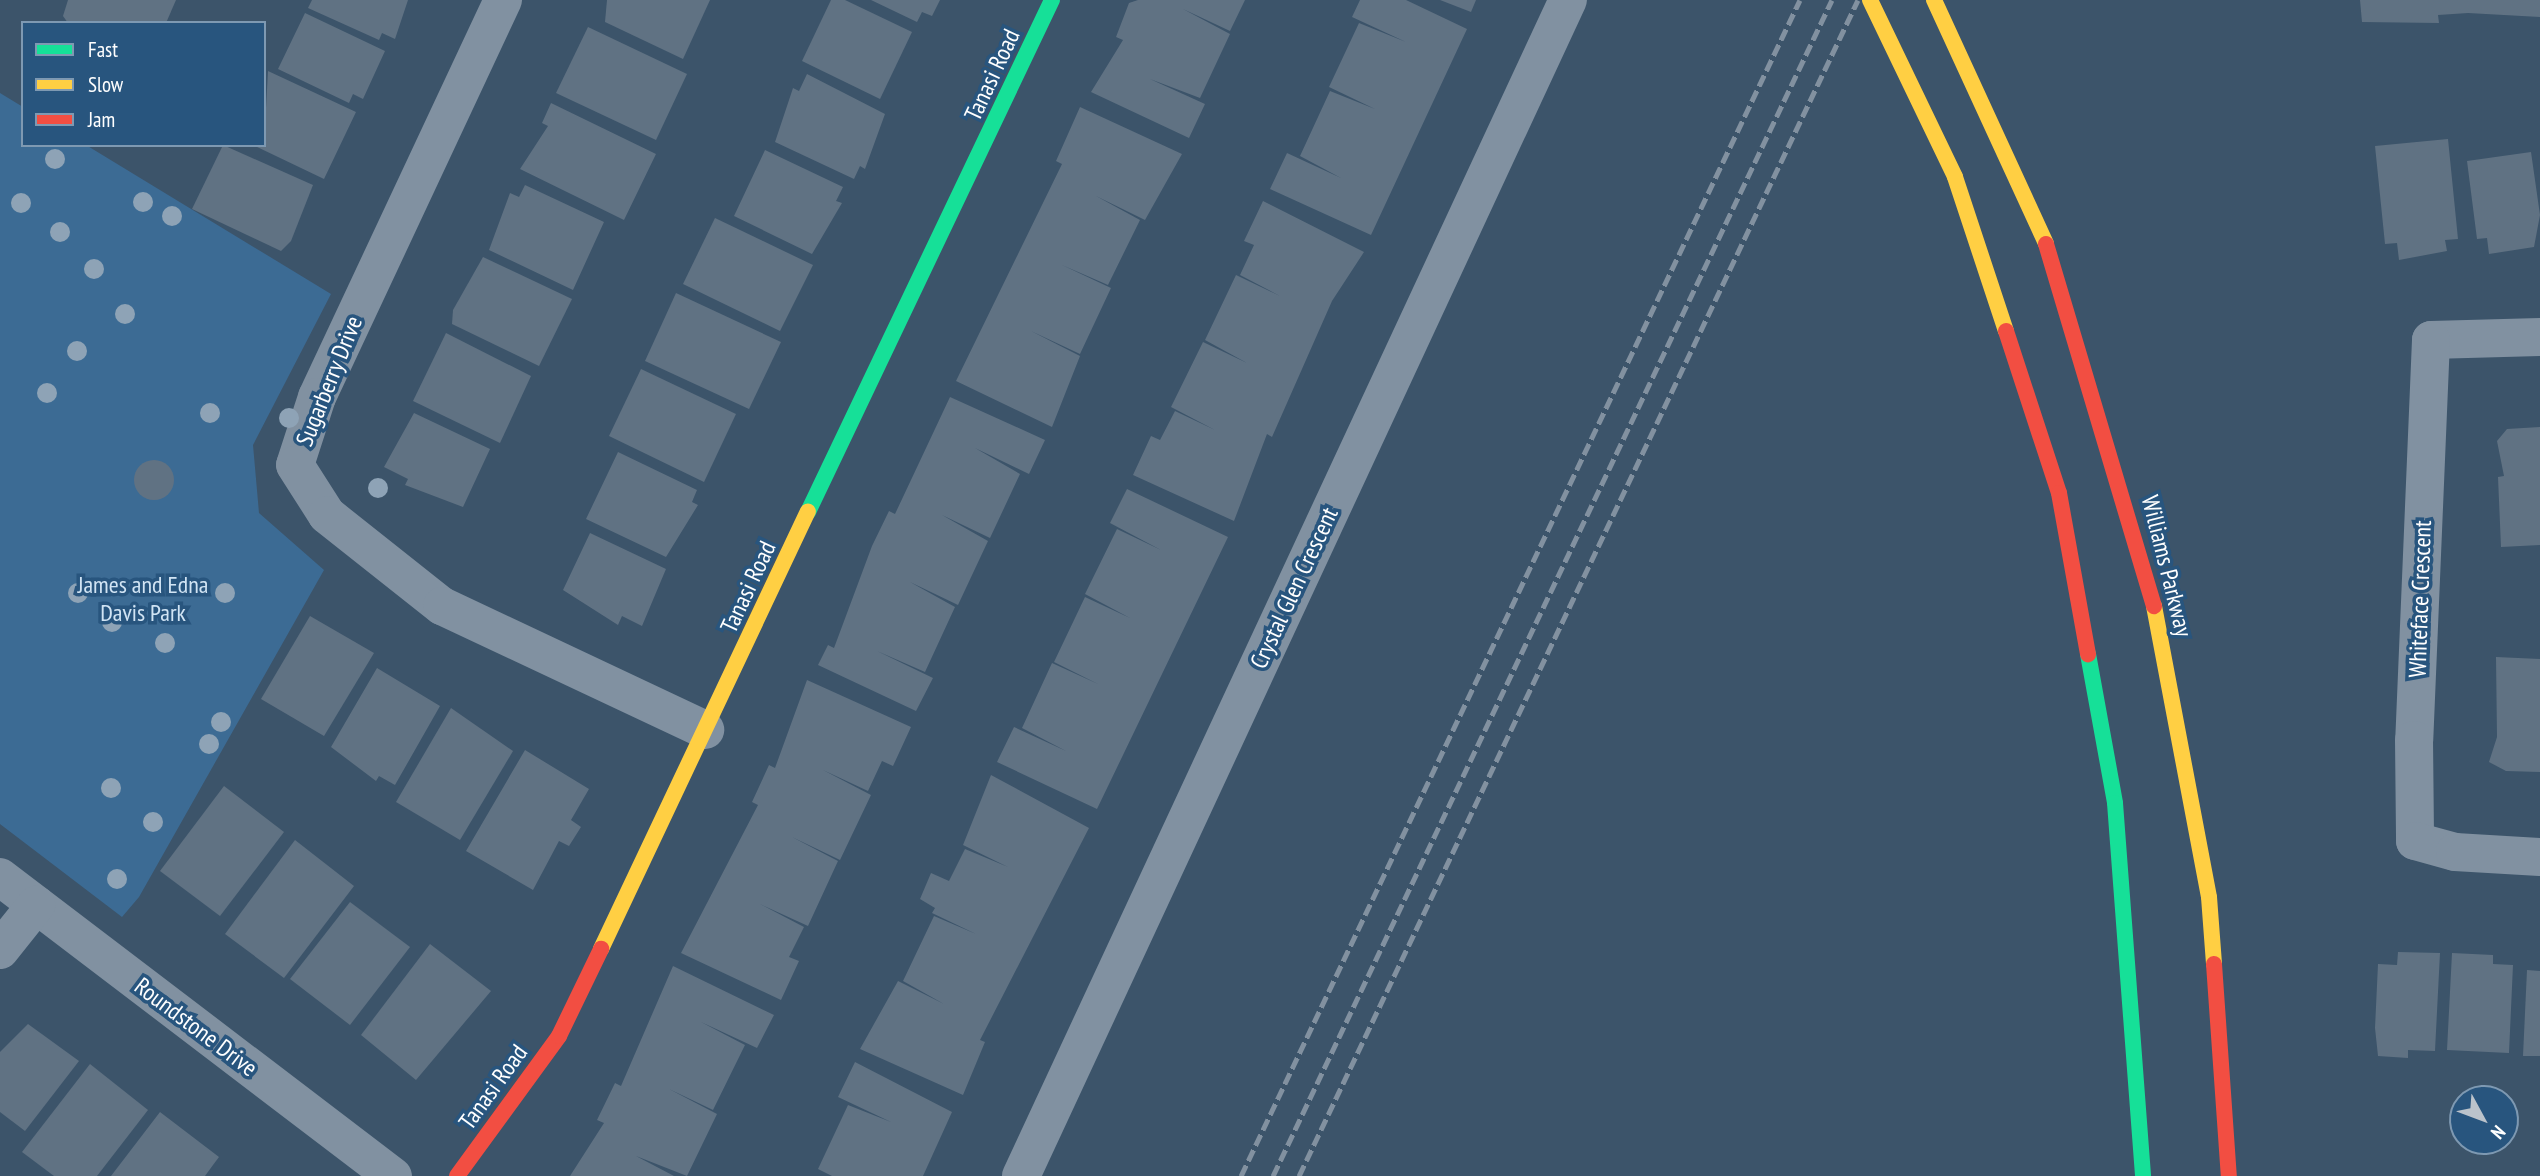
<!DOCTYPE html>
<html>
<head>
<meta charset="utf-8">
<style>
  body { margin:0 }
  #map { position:relative; width:2540px; height:1176px; overflow:hidden; background:#3c546a; font-family:"PT Sans Narrow",sans-serif }
  div>[style] { position:absolute }
  [style*='--x'] { left:calc(var(--x)*1px); top:calc(var(--y)*1px); width:calc(var(--w)*1px); rotate:calc(var(--a)*1deg) }
  .green>* { inset:0; background:#3c6b94 }
  .building>* { inset:0; background:#607283 }
  .round { border-radius:50% }
  .street>* { height:38px; margin:-19px; padding:0 19px; transform-origin:19px; border-radius:19px; background:#8191a1 }
  .fast>* { height:16px; margin:-8px; padding:0 8px; transform-origin:8px; border-radius:8px; background:#16e098 }
  .slow>* { height:16px; margin:-8px; padding:0 8px; transform-origin:8px; border-radius:8px; background:#ffcf43 }
  .jam>* { height:16px; margin:-8px; padding:0 8px; transform-origin:8px; border-radius:8px; background:#f24e42 }
  .rail>* { height:5px; margin-top:-2.5px; transform-origin:0; background:repeating-linear-gradient(90deg,#8291a0 0 12px,transparent 0 17px) }
  .trees>* { width:20px; height:20px; margin:-10px; border-radius:50%; background:#8ea3b6 }
  span { translate:-50% -50%; white-space:nowrap; text-align:center; line-height:1.15; -webkit-text-stroke:7px #28557e; paint-order:stroke }
  .street-label { font-size:24px; color:#fff }
  .park-label { font-size:24px; color:#d1e4f4 }
  .legend { position:absolute; left:21px; top:21px; width:245px; height:126px; box-sizing:border-box; background:#28557e; border:2px solid #7e99b2; margin:0; padding:9px 12px; list-style:none; font-size:21px; color:#fff }
  .legend li { display:flex; align-items:center; gap:14px; height:35px }
  .legend b { width:35px; border:2px solid #7e99b2 }
  .north { position:absolute; left:2449px; top:1085px; width:70px; height:70px; box-sizing:border-box; background:#28557e; border:2px solid #7e99b2; border-radius:50%; rotate:131deg; font-size:19px; font-weight:700; line-height:28px; text-align:center; color:#fff }
  .north::after { content:''; display:block; margin:auto; width:24px; height:32px; background:#bbc3cb; clip-path:polygon(50% 0,100% 100%,50% 72%,0 100%) }
</style>
</head>
<body>
<div id="map">
  <div class="green">
    <div style="clip-path:polygon(0 93px,23px 107px,23px 145px,86px 145px,331px 294px,253px 445px,259px 513px,324px 570px,139px 897px,122px 917px,0 824px)"></div>
  </div>
  <div class="building">
    <div style="clip-path:polygon(68px 0,176px 0,166px 23px,68px 23px,63px 16px)"></div>
    <div style="clip-path:polygon(312px 0,408px 0,395px 39px,382px 33px,379px 40px,308px 8px)"></div>
    <div style="clip-path:polygon(607px 0,710px 0,683px 59px,605px 22px)"></div>
    <div style="clip-path:polygon(831px 0,845px 0,912px 32px,880px 99px,802px 61px)"></div>
    <div style="clip-path:polygon(871px 0,940px 0,932px 16px,922px 12px,917px 22px)"></div>
    <div style="clip-path:polygon(1138px 0,1245px 0,1230px 31px,1183px 9px,1230px 34px,1200px 98px,1150px 79px,1205px 104px,1189px 138px,1091px 92px,1123px 40px,1116px 37px,1129px 3px)"></div>
    <div style="clip-path:polygon(1360px 0,1406px 0,1467px 29px,1371px 235px,1270px 189px,1287px 153px,1341px 178px,1300px 156px,1330px 91px,1375px 109px,1329px 87px,1359px 23px,1406px 42px,1352px 17px)"></div>
    <div style="clip-path:polygon(1440px 0,1476px 0,1471px 12px)"></div>
    <div style="clip-path:polygon(2360px 0,2540px 0,2540px 17px,2468px 13px,2438px 15px,2439px 23px,2362px 22px)"></div>
    <div style="clip-path:polygon(305px 13px,385px 51px,363px 99px,353px 94px,349px 103px,278px 69px)"></div>
    <div style="clip-path:polygon(588px 27px,687px 74px,656px 140px,556px 93px)"></div>
    <div style="clip-path:polygon(268px 71px,356px 112px,324px 179px,253px 145px,264px 145px)"></div>
    <div style="clip-path:polygon(807px 74px,885px 114px,865px 169px,860px 166px,854px 179px,775px 142px,793px 88px,799px 91px)"></div>
    <div style="clip-path:polygon(551px 103px,656px 154px,624px 220px,520px 169px,548px 126px,542px 123px)"></div>
    <div style="clip-path:polygon(1080px 107px,1182px 154px,1145px 220px,1096px 196px,1140px 220px,1108px 285px,1062px 265px,1111px 288px,1080px 354px,1031px 331px,1080px 356px,1052px 427px,956px 381px,1062px 164px,1056px 161px)"></div>
    <div style="clip-path:polygon(2448px 139px,2458px 239px,2445px 240px,2447px 251px,2399px 260px,2397px 243px,2385px 244px,2375px 146px)"></div>
    <div style="clip-path:polygon(223px 145px,313px 185px,291px 241px,281px 251px,192px 209px)"></div>
    <div style="clip-path:polygon(765px 150px,843px 187px,836px 201px,842px 203px,812px 254px,734px 216px)"></div>
    <div style="clip-path:polygon(2531px 152px,2540px 215px,2534px 247px,2489px 254px,2487px 238px,2477px 239px,2467px 161px)"></div>
    <div style="clip-path:polygon(525px 185px,604px 222px,573px 290px,489px 250px,510px 193px,519px 197px)"></div>
    <div style="clip-path:polygon(1263px 201px,1364px 252px,1332px 301px,1272px 437px,1267px 434px,1234px 521px,1133px 475px,1151px 436px,1160px 440px,1175px 411px,1215px 430px,1171px 407px,1203px 342px,1247px 363px,1205px 340px,1236px 275px,1280px 296px,1240px 275px,1254px 245px,1244px 241px)"></div>
    <div style="clip-path:polygon(715px 218px,813px 265px,780px 331px,683px 284px)"></div>
    <div style="clip-path:polygon(483px 257px,572px 299px,539px 366px,452px 324px,453px 310px)"></div>
    <div style="clip-path:polygon(676px 293px,781px 342px,749px 409px,645px 361px)"></div>
    <div style="clip-path:polygon(446px 333px,531px 376px,500px 443px,413px 401px)"></div>
    <div style="clip-path:polygon(641px 369px,736px 414px,704px 482px,609px 436px)"></div>
    <div style="clip-path:polygon(950px 397px,1045px 440px,1029px 474px,975px 448px,1020px 474px,990px 538px,942px 515px,988px 541px,958px 605px,910px 582px,955px 607px,925px 672px,877px 651px,933px 678px,916px 711px,818px 665px,828px 645px,834px 648px,872px 546px,889px 511px,895px 514px)"></div>
    <div style="clip-path:polygon(414px 413px,490px 449px,463px 507px,405px 485px,408px 479px,384px 467px)"></div>
    <div style="clip-path:polygon(2540px 427px,2540px 545px,2501px 547px,2498px 477px,2504px 476px,2497px 441px,2507px 429px)"></div>
    <div style="clip-path:polygon(618px 452px,697px 490px,692px 502px,698px 505px,666px 557px,586px 519px)"></div>
    <div class="round" style="left:134px;top:460px;width:40px;height:40px"></div>
    <div style="clip-path:polygon(1127px 489px,1228px 537px,1097px 809px,997px 762px,1014px 727px,1066px 751px,1022px 728px,1052px 663px,1098px 684px,1054px 662px,1085px 597px,1130px 618px,1085px 594px,1117px 529px,1161px 550px,1110px 523px)"></div>
    <div style="clip-path:polygon(590px 533px,666px 569px,642px 626px,622px 616px,618px 625px,563px 590px)"></div>
    <div style="clip-path:polygon(310px 616px,374px 653px,324px 736px,261px 699px)"></div>
    <div style="clip-path:polygon(2496px 657px,2540px 659px,2540px 772px,2506px 771px,2489px 762px,2497px 737px)"></div>
    <div style="clip-path:polygon(377px 668px,440px 706px,395px 785px,379px 776px,376px 781px,331px 747px)"></div>
    <div style="clip-path:polygon(807px 680px,911px 727px,893px 766px,882px 761px,868px 791px,823px 770px,871px 795px,840px 860px,792px 837px,838px 861px,808px 926px,760px 904px,804px 927px,789px 957px,799px 961px,781px 1000px,681px 953px,758px 805px,752px 802px,769px 765px,775px 768px)"></div>
    <div style="clip-path:polygon(451px 708px,513px 751px,460px 840px,396px 802px)"></div>
    <div style="clip-path:polygon(525px 750px,589px 789px,571px 820px,581px 827px,569px 846px,559px 841px,533px 890px,466px 851px)"></div>
    <div style="clip-path:polygon(991px 775px,1089px 828px,980px 1040px,985px 1042px,963px 1095px,860px 1049px,898px 981px,944px 1004px,903px 981px,934px 916px,976px 934px,932px 913px,935px 908px,920px 899px,931px 873px,949px 881px,965px 849px,1008px 867px,963px 845px)"></div>
    <div style="clip-path:polygon(224px 786px,284px 832px,220px 916px,160px 871px)"></div>
    <div style="clip-path:polygon(295px 840px,354px 886px,284px 978px,225px 934px)"></div>
    <div style="clip-path:polygon(350px 902px,410px 947px,350px 1025px,290px 979px)"></div>
    <div style="clip-path:polygon(430px 944px,491px 991px,416px 1080px,361px 1035px)"></div>
    <div style="clip-path:polygon(2398px 952px,2440px 953px,2435px 1051px,2408px 1050px,2408px 1058px,2378px 1056px,2375px 1028px,2378px 964px,2397px 965px)"></div>
    <div style="clip-path:polygon(2452px 953px,2493px 955px,2493px 964px,2513px 965px,2509px 1053px,2447px 1050px)"></div>
    <div style="clip-path:polygon(673px 966px,774px 1015px,757px 1048px,701px 1022px,745px 1045px,713px 1110px,669px 1089px,717px 1114px,687px 1176px,636px 1156px,674px 1176px,570px 1176px,604px 1123px,597px 1120px,615px 1083px,621px 1086px)"></div>
    <div style="clip-path:polygon(2527px 970px,2540px 971px,2540px 1056px,2523px 1056px)"></div>
    <div style="clip-path:polygon(28px 1024px,79px 1061px,25px 1131px,0 1112px,0 1052px)"></div>
    <div style="clip-path:polygon(855px 1062px,952px 1112px,923px 1176px,832px 1176px,818px 1169px,848px 1105px,891px 1122px,838px 1097px)"></div>
    <div style="clip-path:polygon(90px 1064px,148px 1110px,97px 1176px,54px 1176px,22px 1152px)"></div>
    <div style="clip-path:polygon(160px 1112px,219px 1157px,213px 1165px,205px 1176px,111px 1176px)"></div>
  </div>
  <div class="street">
    <div style="--x:503;--y:0;--w:438;--a:115.1"></div>
    <div style="--x:317;--y:397;--w:71;--a:107.9"></div>
    <div style="--x:295;--y:465;--w:59;--a:57.4"></div>
    <div style="--x:327;--y:515;--w:147;--a:38.4"></div>
    <div style="--x:442;--y:606;--w:291;--a:25.2"></div>
    <div style="--x:2540;--y:337;--w:109;--a:178.4"></div>
    <div style="--x:2431;--y:340;--w:400;--a:92.4"></div>
    <div style="--x:2414;--y:740;--w:101;--a:89.4"></div>
    <div style="--x:2415;--y:841;--w:41;--a:15.4"></div>
    <div style="--x:2455;--y:852;--w:85;--a:3.4"></div>
    <div style="--x:0;--y:877;--w:494;--a:37.3"></div>
    <div style="--x:0;--y:950;--w:58;--a:-51.3"></div>
    <div style="--x:1021;--y:1176;--w:1297;--a:-65.06"></div>
  </div>
  <div class="fast">
    <div style="--x:808;--y:512;--w:567;--a:-64.52"></div>
    <div style="--x:2088;--y:654;--w:151;--a:79.7"></div>
    <div style="--x:2115;--y:803;--w:374;--a:85.7"></div>
  </div>
  <div class="slow">
    <div style="--x:1870;--y:0;--w:196;--a:64.3"></div>
    <div style="--x:1955;--y:177;--w:162;--a:71.7"></div>
    <div style="--x:1934;--y:0;--w:268;--a:65.3"></div>
    <div style="--x:2154;--y:606;--w:296;--a:79.3"></div>
    <div style="--x:2209;--y:897;--w:67;--a:85.7"></div>
    <div style="--x:601;--y:949;--w:484;--a:-64.7"></div>
  </div>
  <div class="jam">
    <div style="--x:2046;--y:244;--w:378;--a:73.4"></div>
    <div style="--x:2006;--y:331;--w:170;--a:71.9"></div>
    <div style="--x:2059;--y:493;--w:164;--a:79.8"></div>
    <div style="--x:2214;--y:964;--w:213;--a:86"></div>
    <div style="--x:457;--y:1176;--w:173;--a:-53.9"></div>
    <div style="--x:559;--y:1036;--w:97;--a:-64.2"></div>
  </div>
  <div class="rail">
    <div style="--x:1241;--y:1176;--w:1302;--a:-64.58"></div>
    <div style="--x:1273;--y:1176;--w:1302;--a:-64.58"></div>
    <div style="--x:1299;--y:1176;--w:1302;--a:-64.58"></div>
  </div>
  <div class="trees">
    <div style="left:55px;top:159px"></div>
    <div style="left:143px;top:202px"></div>
    <div style="left:21px;top:203px"></div>
    <div style="left:172px;top:216px"></div>
    <div style="left:60px;top:232px"></div>
    <div style="left:94px;top:269px"></div>
    <div style="left:125px;top:314px"></div>
    <div style="left:77px;top:351px"></div>
    <div style="left:47px;top:393px"></div>
    <div style="left:210px;top:413px"></div>
    <div style="left:289px;top:418px"></div>
    <div style="left:378px;top:488px"></div>
    <div style="left:78px;top:593px"></div>
    <div style="left:225px;top:593px"></div>
    <div style="left:112px;top:622px"></div>
    <div style="left:165px;top:643px"></div>
    <div style="left:221px;top:722px"></div>
    <div style="left:209px;top:744px"></div>
    <div style="left:111px;top:788px"></div>
    <div style="left:153px;top:822px"></div>
    <div style="left:117px;top:879px"></div>
  </div>
  <div class="street-label">
    <span style="left:992px;top:75px;rotate:-65deg">Tanasi Road</span>
    <span style="left:329px;top:381px;rotate:-68deg">Sugarberry Drive</span>
    <span style="left:2167px;top:566px;rotate:76deg">Williams Parkway</span>
    <span style="left:748px;top:587px;rotate:-65deg">Tanasi Road</span>
    <span style="left:1294px;top:588px;rotate:-65deg">Crystal Glen Crescent</span>
    <span style="left:2420px;top:599px;rotate:-88deg">Whiteface Crescent</span>
    <span style="left:196px;top:1027px;rotate:37deg">Roundstone Drive</span>
    <span style="left:493px;top:1087px;rotate:-54deg">Tanasi Road</span>
  </div>
  <div class="park-label">
    <span style="left:143px;top:599px">James and Edna<br>Davis Park</span>
  </div>
  <ul class="legend">
  <li><b style="height:9px;background:#16e098"></b>Fast</li>
  <li><b style="height:9px;background:#ffcf43"></b>Slow</li>
  <li><b style="height:9px;background:#f24e42"></b>Jam</li>
  </ul>
  <div class="north">N</div>
</div>
</body>
</html>
